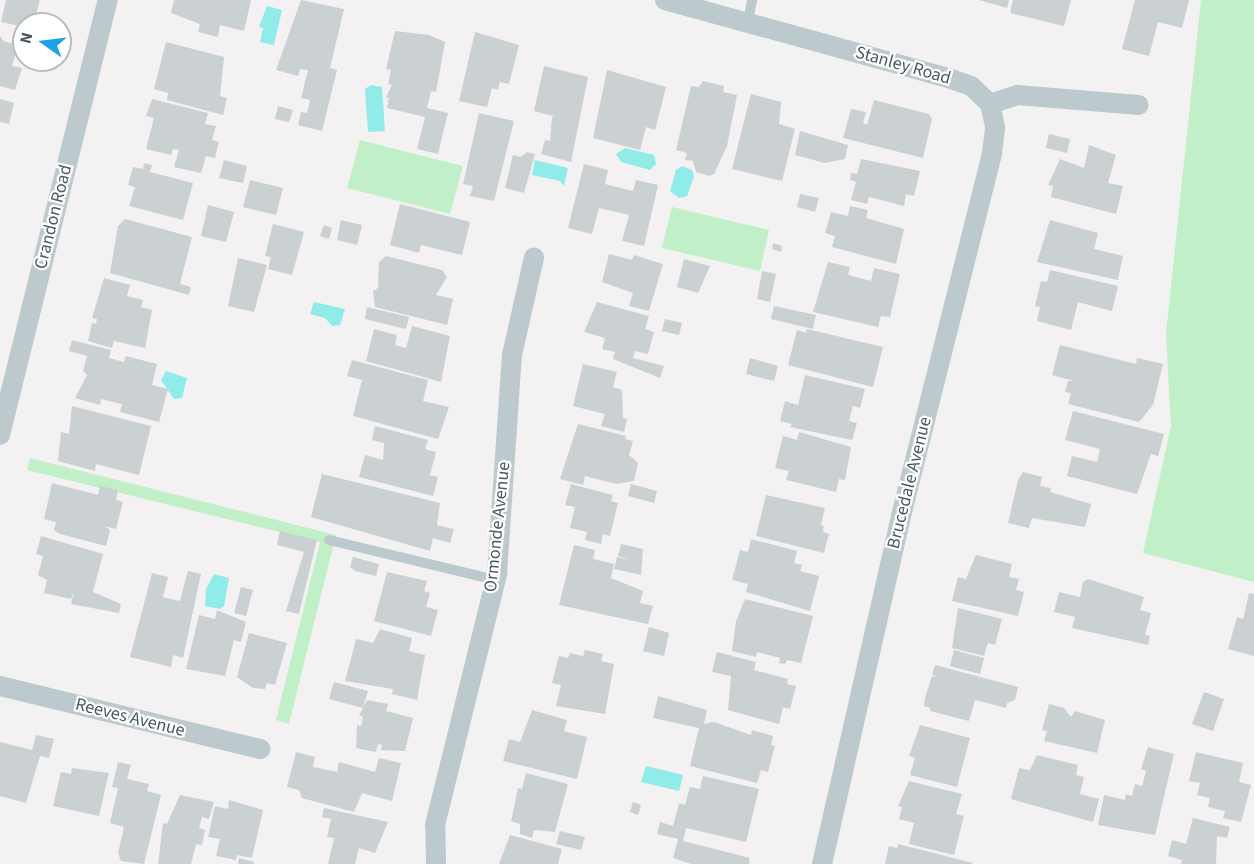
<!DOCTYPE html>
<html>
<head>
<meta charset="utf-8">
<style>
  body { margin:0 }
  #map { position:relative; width:1254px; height:864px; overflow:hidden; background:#f3f1f2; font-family:"Source Sans 3",sans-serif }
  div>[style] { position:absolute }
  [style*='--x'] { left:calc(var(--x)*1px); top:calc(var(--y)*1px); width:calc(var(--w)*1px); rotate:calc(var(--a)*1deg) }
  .green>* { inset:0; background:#c1f0c8 }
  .water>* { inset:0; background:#8fece9 }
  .building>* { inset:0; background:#cbd0d3 }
  .lane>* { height:10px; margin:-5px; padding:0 5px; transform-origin:5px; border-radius:5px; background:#bdcacd }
  .street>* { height:20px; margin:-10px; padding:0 10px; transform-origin:10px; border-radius:10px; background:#bdcacd }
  span { translate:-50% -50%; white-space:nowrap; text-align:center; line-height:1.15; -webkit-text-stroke:4.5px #fff; paint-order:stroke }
  .street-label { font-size:18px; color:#495a5f }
  .north { position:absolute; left:12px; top:12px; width:60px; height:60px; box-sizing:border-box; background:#fff; border:2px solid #b6bdbf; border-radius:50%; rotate:284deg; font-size:16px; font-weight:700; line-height:24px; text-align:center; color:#495a5f }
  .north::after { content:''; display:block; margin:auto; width:21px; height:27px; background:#1ba3e4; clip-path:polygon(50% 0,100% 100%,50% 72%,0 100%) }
</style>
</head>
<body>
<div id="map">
  <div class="green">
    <div style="clip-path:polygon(1201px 0,1254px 0,1254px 582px,1143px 553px,1171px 426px,1166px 334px)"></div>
    <div style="clip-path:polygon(360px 140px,463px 166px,450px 214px,347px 188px)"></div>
    <div style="clip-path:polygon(672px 207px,769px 230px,760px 271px,662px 248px)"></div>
    <div style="clip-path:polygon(30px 458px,336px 535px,289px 724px,276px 720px,320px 542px,27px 470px)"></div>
  </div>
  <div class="water">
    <div style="clip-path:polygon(267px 6px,282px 10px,274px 45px,260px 42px,263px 28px,259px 27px)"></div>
    <div style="clip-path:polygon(371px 85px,382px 87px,385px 131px,368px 132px,365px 89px)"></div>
    <div style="clip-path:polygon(625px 148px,654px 155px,656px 164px,650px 170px,621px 162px,616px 154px)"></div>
    <div style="clip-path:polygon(535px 160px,568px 168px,564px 186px,560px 181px,532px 175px)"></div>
    <div style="clip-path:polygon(682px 166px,692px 170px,694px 177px,687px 196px,679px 198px,670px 191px,676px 170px)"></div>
    <div style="clip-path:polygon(314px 302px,345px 309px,340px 325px,332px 326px,325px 318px,310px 314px)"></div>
    <div style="clip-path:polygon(166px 371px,187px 378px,182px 398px,174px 399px,161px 380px)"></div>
    <div style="clip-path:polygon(214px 574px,229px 578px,224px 606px,220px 609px,205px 606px,206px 589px)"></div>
    <div style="clip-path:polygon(646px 766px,683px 775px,679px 791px,641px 782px)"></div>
  </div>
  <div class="building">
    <div style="clip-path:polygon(6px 0,40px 0,33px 24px,24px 24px,24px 27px,1px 22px)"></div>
    <div style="clip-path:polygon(174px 0,251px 0,244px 31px,220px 25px,218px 37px,198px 32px,200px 24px,171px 13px)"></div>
    <div style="clip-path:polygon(301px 0,344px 9px,330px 68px,337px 70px,322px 131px,298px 125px,301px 112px,307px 113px,310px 100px,301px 98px,308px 70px,300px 69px,298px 76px,276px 70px)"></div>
    <div style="clip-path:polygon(979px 0,1009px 0,1007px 8px)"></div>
    <div style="clip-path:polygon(1013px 0,1071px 0,1064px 26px,1010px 13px)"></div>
    <div style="clip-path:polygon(1135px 0,1189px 0,1182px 28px,1158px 22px,1149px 56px,1122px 49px)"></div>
    <div style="clip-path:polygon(395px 31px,429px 35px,445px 42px,436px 92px,431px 91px,427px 108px,448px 113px,438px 154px,417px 149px,425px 117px,387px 108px,389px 98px,386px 97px,392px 85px,388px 84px,391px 70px,386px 69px)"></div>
    <div style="clip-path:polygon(475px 32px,519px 45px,509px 84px,500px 82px,498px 90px,492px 88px,487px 107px,459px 101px)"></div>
    <div style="clip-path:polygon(0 36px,3px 41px,18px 45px,12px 66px,22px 68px,15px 90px,0 86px)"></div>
    <div style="clip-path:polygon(166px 42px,224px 57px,220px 96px,227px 98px,223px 115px,167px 100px,168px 93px,154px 89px)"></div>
    <div style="clip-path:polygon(544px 66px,588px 77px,571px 162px,541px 154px,545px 140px,550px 141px,552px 117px,556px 117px,534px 111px)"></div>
    <div style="clip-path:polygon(607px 70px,666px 87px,655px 130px,646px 127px,640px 150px,593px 138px)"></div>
    <div style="clip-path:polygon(703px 81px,724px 86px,723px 92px,737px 95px,727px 146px,714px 174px,709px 176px,696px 172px,693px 161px,685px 160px,687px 153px,676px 150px,691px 86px,699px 87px)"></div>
    <div style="clip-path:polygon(751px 94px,781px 102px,779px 124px,795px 129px,782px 181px,732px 169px)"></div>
    <div style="clip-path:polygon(0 99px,14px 103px,9px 124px,0 122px)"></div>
    <div style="clip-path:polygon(152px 99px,208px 113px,205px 124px,216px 126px,212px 140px,219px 142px,215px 158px,206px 156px,201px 173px,174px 167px,179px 150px,173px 149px,171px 155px,146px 149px,154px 118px,146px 116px)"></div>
    <div style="clip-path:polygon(874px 100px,929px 114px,932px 119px,923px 158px,843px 138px,851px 109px,866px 112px,863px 123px,867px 125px)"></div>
    <div style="clip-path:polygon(278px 106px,293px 110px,289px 122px,275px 119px)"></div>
    <div style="clip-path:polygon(479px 113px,514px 121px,494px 201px,470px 196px,473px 186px,463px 184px)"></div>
    <div style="clip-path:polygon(800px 131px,848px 145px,845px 159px,825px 163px,795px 155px)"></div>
    <div style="clip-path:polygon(1049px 134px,1070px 139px,1067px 153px,1046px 148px)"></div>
    <div style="clip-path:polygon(1089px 145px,1116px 155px,1108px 183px,1123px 186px,1116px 214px,1051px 197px,1053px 186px,1048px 185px,1060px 159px,1084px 168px)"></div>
    <div style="clip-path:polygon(527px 152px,535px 154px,524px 193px,505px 188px,513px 155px,521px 157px)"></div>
    <div style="clip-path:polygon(861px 159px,920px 171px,914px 196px,906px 194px,904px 206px,869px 197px,867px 204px,851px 200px,856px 182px,850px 180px,851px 173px,857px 174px)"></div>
    <div style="clip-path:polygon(224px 160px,247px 166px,243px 183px,219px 178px)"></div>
    <div style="clip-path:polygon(144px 163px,152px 165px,150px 172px,193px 183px,183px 220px,129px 206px,135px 187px,128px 185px,133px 167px,143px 169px)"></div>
    <div style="clip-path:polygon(584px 164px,608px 170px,605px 184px,633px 191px,636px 180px,658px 185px,644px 246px,622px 241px,629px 215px,599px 208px,592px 234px,568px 228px)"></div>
    <div style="clip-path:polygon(250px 180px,283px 188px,276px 215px,243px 207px)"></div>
    <div style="clip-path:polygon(800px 194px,819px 198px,815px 212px,797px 207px)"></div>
    <div style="clip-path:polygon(400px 204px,470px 222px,462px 255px,421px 245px,419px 253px,390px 245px)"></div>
    <div style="clip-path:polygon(208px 205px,234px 212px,226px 242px,201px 236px)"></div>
    <div style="clip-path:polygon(850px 206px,868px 210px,866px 218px,904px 229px,896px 264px,832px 247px,835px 236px,825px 233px,831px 212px,848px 216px)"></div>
    <div style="clip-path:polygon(125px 219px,192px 237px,180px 284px,191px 287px,189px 295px,110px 273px,118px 226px)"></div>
    <div style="clip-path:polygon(341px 220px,362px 225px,357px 245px,337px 240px)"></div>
    <div style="clip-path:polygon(1050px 220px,1098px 233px,1094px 249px,1123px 256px,1118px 280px,1037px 262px)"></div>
    <div style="clip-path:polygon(273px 224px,304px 232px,292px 275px,268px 269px,271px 257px,265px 256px)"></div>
    <div style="clip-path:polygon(324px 225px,332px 228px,329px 239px,320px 236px)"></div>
    <div style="clip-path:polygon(773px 243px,782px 246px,781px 252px,772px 249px)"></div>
    <div style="clip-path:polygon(609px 254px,632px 260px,634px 255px,663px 264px,649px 311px,629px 306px,633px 293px,602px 282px)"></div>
    <div style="clip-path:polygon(386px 256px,442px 270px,447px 277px,436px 295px,453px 299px,447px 325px,375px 307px,373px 291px,378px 288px,379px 262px)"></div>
    <div style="clip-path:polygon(238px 258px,267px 265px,254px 312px,228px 306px)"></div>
    <div style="clip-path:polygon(684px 259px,710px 266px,698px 293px,677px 287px)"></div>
    <div style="clip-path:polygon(828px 262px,850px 267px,848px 275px,871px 281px,874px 268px,900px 274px,890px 317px,881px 316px,878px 327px,813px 312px)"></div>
    <div style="clip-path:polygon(1050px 270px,1118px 286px,1112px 311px,1078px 302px,1071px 330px,1037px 321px,1040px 307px,1035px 306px,1041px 281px,1047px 282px)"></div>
    <div style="clip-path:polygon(762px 271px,776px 274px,770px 302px,757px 299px)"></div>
    <div style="clip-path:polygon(104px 278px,130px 285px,127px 296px,143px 300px,141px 307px,152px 310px,145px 348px,114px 341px,112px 348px,88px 341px,92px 323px,96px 324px,97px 319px,92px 318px)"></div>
    <div style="clip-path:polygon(597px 302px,649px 316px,645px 329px,654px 332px,648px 354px,635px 351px,633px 358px,664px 366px,660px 378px,613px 359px,615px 352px,602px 349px,605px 338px,584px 332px)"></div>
    <div style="clip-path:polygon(774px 306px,816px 315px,813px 329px,771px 319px)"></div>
    <div style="clip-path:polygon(367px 307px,409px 317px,406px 329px,365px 319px)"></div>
    <div style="clip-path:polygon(665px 319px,682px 323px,679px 335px,662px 331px)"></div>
    <div style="clip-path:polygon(412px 326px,450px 336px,441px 382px,366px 361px,374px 329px,397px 335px,395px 345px,406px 348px)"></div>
    <div style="clip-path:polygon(807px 329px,883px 347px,873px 387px,788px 365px,797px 330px,806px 333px)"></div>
    <div style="clip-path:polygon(72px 340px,111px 350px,109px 358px,124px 362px,126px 356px,157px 364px,152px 385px,168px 389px,159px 422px,120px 412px,122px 404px,101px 399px,100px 405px,75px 398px,87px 375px,83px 371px,87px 356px,69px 351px)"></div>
    <div style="clip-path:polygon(1060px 345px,1136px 364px,1137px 358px,1163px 364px,1153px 405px,1139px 422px,1068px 404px,1071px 393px,1065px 392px,1068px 381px,1074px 381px,1052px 375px)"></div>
    <div style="clip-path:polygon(750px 358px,778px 366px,774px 381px,746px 374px)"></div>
    <div style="clip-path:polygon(352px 360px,428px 380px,423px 401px,449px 407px,438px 439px,353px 416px,362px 380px,347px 376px)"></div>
    <div style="clip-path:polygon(583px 364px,617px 372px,613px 387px,622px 390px,623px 418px,627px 419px,624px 432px,601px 426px,605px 414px,573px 406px)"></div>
    <div style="clip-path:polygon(805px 375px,865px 389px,860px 408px,853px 406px,849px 421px,857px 423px,852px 440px,790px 427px,792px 424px,780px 421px,785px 401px,798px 405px)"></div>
    <div style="clip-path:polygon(72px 406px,151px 426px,139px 475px,96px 464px,95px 471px,58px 461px,61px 432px,69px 434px)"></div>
    <div style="clip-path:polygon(1073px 411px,1164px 434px,1158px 456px,1151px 454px,1137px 494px,1067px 476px,1072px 456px,1097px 462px,1100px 449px,1065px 440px)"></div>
    <div style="clip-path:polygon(578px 424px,626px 436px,625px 439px,633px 441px,629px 455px,638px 463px,634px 481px,616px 484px,585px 476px,583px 485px,560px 479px)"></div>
    <div style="clip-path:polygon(375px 426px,428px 440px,425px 449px,436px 452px,430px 475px,438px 477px,433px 496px,359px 477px,365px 455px,383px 460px,384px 443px,372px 440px)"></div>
    <div style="clip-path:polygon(799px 432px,851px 447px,845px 480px,839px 479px,836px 492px,786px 480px,789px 471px,775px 468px,783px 436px,797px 440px)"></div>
    <div style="clip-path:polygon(1023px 472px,1042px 477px,1040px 486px,1051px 488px,1050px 492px,1091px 504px,1085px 527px,1032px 518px,1029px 528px,1008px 523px,1018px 480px)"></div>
    <div style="clip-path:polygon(322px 474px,440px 503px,437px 525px,454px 529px,450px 543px,433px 538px,430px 551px,311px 517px)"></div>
    <div style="clip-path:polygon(52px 483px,98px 495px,100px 486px,118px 490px,116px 500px,123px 502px,116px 529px,104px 526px,110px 530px,106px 546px,60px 534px,54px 530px,56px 522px,44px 519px)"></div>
    <div style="clip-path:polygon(571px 484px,613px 495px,611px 501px,618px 503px,610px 536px,603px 534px,601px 544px,585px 540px,587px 532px,570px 528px,575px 507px,565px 505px)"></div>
    <div style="clip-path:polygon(631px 484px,657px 491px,654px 503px,628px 496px)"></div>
    <div style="clip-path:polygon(766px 495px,825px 508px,821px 525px,824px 526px,823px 532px,829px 534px,824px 553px,756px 536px)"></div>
    <div style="clip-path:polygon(280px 531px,317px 540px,299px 614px,286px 611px,304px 552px,277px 545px)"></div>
    <div style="clip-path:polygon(41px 536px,103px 554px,93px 592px,121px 604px,119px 613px,71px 604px,74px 591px,71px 599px,44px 593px,47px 580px,38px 575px,43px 556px,36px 554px)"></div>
    <div style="clip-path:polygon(751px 539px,797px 551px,794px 563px,802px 565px,800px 571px,819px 576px,810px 611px,746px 592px,748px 584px,732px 580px,740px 550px,748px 552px)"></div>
    <div style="clip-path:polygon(621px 544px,643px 549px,641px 575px,614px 569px,617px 557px,629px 560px,618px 556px)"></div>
    <div style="clip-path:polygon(574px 545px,595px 550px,593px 559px,614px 564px,611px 578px,643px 591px,640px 603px,653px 606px,648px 624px,559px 605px)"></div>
    <div style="clip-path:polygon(976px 555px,1012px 564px,1009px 577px,1019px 579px,1016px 590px,1024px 592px,1018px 616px,952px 601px,958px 577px,966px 579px)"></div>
    <div style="clip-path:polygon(353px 557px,379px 564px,376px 576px,355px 571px,350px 567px)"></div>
    <div style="clip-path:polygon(188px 571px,201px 574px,183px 658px,173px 655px,171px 667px,130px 657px,152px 573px,168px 577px,163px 597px,180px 601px)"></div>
    <div style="clip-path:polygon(387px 572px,427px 581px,424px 591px,430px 593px,426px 607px,438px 610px,431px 636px,374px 621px)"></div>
    <div style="clip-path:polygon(1088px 579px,1144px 597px,1140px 610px,1151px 613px,1145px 635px,1150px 636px,1148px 645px,1072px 628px,1075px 617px,1054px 612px,1059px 592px,1080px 597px,1083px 582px)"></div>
    <div style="clip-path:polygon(241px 587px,253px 590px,246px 616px,234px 613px)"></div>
    <div style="clip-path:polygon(1249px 593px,1254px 594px,1254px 656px,1228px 649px,1237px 617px,1243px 619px)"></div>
    <div style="clip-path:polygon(745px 599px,813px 616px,801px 663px,787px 660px,785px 664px,779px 663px,780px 658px,757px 652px,756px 657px,732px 651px,736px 621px)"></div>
    <div style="clip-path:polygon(958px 608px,1002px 619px,995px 645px,988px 643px,984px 656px,952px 648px)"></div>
    <div style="clip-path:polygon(217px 610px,246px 622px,241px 642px,234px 640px,225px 676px,186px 669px,199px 615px,215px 619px)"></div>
    <div style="clip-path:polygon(649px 627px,669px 633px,664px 656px,643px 651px)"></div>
    <div style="clip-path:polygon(380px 629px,412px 638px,409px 651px,425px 655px,417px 700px,392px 694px,393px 689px,345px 681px,356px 639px,373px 643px)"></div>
    <div style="clip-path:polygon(249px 633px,287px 643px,275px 685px,267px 683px,265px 689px,253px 688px,237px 677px)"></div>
    <div style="clip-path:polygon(585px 650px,603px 654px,601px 661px,614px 664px,605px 714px,556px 706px,561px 685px,552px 683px,559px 656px,568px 658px,570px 653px,583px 656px)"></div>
    <div style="clip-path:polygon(954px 650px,984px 658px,980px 674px,950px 666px)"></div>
    <div style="clip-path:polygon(717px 652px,756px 662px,754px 670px,788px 679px,787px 684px,796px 686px,790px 709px,783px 707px,779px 724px,728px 710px,731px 676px,712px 672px)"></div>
    <div style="clip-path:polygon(935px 665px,1018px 687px,1015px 700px,1007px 703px,1006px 708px,975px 700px,969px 721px,930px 711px,930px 708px,924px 706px,925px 698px,932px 676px,938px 678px,932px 674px)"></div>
    <div style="clip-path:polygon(334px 682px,368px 691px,363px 708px,329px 699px)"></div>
    <div style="clip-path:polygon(1204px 692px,1224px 699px,1213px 731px,1192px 724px)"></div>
    <div style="clip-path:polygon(658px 696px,707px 710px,704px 724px,714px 722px,751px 735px,752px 730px,773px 736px,771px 745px,775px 746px,768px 772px,761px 770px,757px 783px,690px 766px,699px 728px,653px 718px)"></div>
    <div style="clip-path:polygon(367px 700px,388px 704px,386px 711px,413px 718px,405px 751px,381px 750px,382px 745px,378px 744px,376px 752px,356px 748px,357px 725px,361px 726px,363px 716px,359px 716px)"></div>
    <div style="clip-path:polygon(1049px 704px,1064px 708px,1071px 717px,1075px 711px,1105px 720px,1097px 753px,1044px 741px,1047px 731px,1042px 730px)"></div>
    <div style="clip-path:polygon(532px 710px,567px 720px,564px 731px,587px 737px,577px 779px,503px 761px,509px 739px,520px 742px)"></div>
    <div style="clip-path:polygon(920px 725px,970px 738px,957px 787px,910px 775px,915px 758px,909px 756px)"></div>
    <div style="clip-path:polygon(36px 735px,54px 739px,49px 758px,40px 756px,26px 803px,0 796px,0 742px,32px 750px)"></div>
    <div style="clip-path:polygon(1148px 747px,1174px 754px,1155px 835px,1098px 825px,1104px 795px,1125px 800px,1126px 794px,1132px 796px,1135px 784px,1142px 786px,1146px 771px,1141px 769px)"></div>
    <div style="clip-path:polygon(296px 752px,315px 757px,313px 767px,337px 772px,339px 762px,375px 772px,379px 758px,401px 763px,392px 801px,362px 793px,354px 812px,302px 798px,299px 790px,287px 787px)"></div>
    <div style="clip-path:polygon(1196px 752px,1243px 763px,1239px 782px,1251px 785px,1241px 822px,1223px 818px,1225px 811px,1208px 807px,1210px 798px,1197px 795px,1200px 783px,1189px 781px)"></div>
    <div style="clip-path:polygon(1037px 755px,1078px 765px,1076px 775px,1084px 777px,1080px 794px,1099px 799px,1093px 822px,1011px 799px,1019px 768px,1030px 770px)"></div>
    <div style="clip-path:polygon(118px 762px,131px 765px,127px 779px,149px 784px,147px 791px,161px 795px,144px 864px,121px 861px,118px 853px,124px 827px,110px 823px,118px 788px,112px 787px)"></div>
    <div style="clip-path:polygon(72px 768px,109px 773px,99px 816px,53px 806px,61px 772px,71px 774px)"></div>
    <div style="clip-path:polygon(526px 773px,568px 784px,555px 832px,534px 830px,532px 838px,520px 834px,520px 824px,511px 821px,518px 788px,522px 789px)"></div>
    <div style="clip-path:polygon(703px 776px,759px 789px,746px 842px,686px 828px,683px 841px,750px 858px,749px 864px,691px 864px,673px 858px,678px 839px,657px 834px,660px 822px,673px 826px,679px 803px,685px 805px,690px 787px,700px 789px)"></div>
    <div style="clip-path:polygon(909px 781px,962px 794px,956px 814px,964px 816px,954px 855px,909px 844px,914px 823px,899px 819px,902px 807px,898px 806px)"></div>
    <div style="clip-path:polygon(180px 795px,214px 802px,209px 819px,202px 817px,199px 828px,205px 830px,202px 845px,196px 844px,191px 864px,158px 864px,163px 823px,167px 824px)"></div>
    <div style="clip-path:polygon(229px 800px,263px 810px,252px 858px,237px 855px,236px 860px,216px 856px,220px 839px,208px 837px,215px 806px,228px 809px)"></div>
    <div style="clip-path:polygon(633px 802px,641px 805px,638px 815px,630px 812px)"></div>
    <div style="clip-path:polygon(324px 808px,388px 822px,375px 853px,359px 848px,355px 864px,328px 864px,334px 838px,327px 837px,331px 819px,322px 817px)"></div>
    <div style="clip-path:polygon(1193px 818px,1230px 827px,1227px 838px,1217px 836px,1216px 864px,1181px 864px,1182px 860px,1168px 856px,1172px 840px,1186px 844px)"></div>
    <div style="clip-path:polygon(560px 831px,585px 837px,581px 850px,556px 844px)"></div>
    <div style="clip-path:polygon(510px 835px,562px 849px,558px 864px,499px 864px)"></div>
    <div style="clip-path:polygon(898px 844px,973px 863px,973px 864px,885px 864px,889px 846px,897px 848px)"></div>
    <div style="clip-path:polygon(239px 858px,254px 862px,254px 864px,238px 864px)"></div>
  </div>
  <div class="lane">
    <div style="--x:748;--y:21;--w:21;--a:-79"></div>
    <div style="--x:329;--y:540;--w:172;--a:13.5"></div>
  </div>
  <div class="street">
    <div style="--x:665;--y:0;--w:297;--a:15.4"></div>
    <div style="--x:951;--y:79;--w:21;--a:19"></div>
    <div style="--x:971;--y:86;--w:26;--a:43"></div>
    <div style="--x:990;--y:104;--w:28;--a:-18"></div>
    <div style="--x:1017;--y:95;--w:122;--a:4.7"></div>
    <div style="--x:0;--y:435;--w:448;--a:-76.1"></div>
    <div style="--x:0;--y:686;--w:268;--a:13.6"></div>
    <div style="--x:436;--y:864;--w:39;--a:-91"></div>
    <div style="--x:435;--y:825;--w:259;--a:-76.1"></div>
    <div style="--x:497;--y:574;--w:220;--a:-86.1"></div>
    <div style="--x:512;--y:355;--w:100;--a:-77.3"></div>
    <div style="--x:822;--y:864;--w:357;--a:-77.2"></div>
    <div style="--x:901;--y:516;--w:374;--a:-75.9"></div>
    <div style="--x:992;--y:153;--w:26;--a:-83"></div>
    <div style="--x:995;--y:127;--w:24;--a:-102"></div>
  </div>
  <div class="street-label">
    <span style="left:903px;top:66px;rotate:16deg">Stanley Road</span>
    <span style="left:54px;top:217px;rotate:-76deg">Crandon Road</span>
    <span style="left:910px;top:483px;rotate:-76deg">Brucedale Avenue</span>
    <span style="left:498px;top:527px;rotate:-84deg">Ormonde Avenue</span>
    <span style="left:130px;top:718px;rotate:14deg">Reeves Avenue</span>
  </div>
  <div class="north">N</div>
</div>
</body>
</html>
